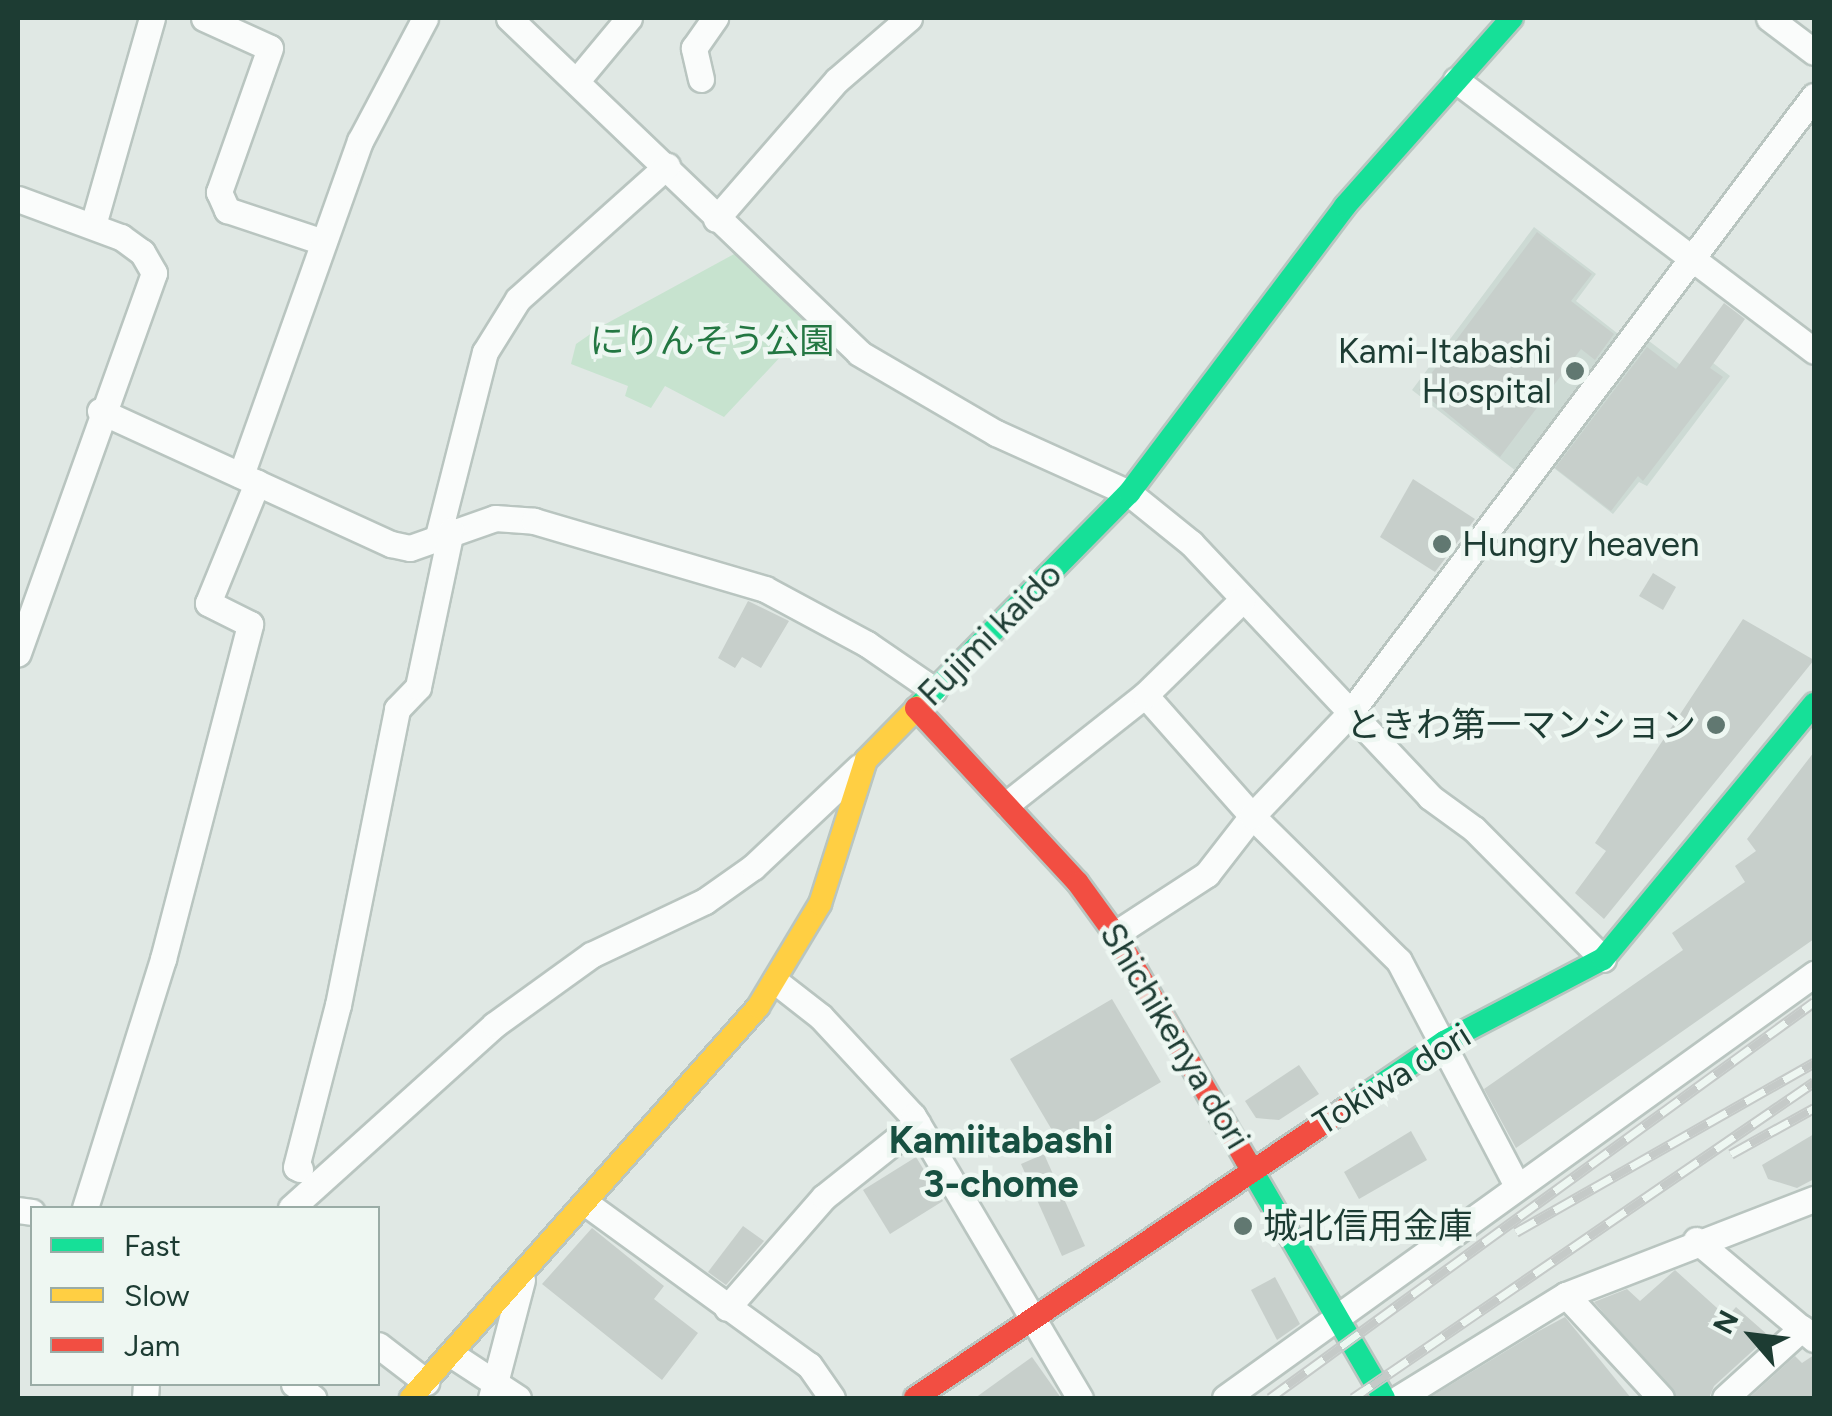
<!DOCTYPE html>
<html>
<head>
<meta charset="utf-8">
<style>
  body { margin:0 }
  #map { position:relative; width:1832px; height:1416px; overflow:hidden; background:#e0e8e4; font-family:Figtree,"Noto Sans JP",sans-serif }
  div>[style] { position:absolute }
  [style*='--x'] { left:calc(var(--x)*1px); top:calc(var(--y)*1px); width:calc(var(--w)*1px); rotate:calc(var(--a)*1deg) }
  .built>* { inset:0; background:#cddad4 }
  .green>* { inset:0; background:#c7e3cf }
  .building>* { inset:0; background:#c7cfcb }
  .roads { filter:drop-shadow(2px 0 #b9c5c0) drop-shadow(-2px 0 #b9c5c0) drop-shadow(0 2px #b9c5c0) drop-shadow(0 -2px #b9c5c0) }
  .street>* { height:25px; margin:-12.5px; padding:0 12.5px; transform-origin:12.5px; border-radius:12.5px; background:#fafcfb }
  .fast>* { height:22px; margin:-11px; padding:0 11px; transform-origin:11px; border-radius:11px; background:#16e098 }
  .slow>* { height:22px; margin:-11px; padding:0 11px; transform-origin:11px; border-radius:11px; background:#ffcf43 }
  .jam>* { height:22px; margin:-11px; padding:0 11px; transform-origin:11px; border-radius:11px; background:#f24e42 }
  .rail>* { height:11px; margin-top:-5.5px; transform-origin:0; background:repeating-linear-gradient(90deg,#eef7f2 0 22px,#c5cac8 0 44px); box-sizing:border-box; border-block:2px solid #c5cac8 }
  .dots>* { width:28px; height:28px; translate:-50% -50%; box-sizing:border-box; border:5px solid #eef7f2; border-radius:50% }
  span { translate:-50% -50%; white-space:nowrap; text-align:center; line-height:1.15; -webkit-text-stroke:9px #eef7f2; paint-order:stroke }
  .park-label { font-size:35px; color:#237742 }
  .poi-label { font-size:35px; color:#1d3c33 }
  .right { translate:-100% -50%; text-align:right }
  .left { translate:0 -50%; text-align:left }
  .street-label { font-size:35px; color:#1d3c33 }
  .neighbourhood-label { font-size:38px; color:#175041; font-weight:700 }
  .frame { position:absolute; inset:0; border:20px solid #1d3c33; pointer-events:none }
  .legend { position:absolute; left:30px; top:1206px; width:350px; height:180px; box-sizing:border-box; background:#eef7f2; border:2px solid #9aaca6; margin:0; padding:12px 18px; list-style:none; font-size:30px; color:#1d3c33 }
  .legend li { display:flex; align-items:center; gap:20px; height:50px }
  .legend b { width:50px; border:2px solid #9aaca6 }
  .north { position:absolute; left:1702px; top:1286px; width:100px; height:100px; -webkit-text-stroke:8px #eef7f2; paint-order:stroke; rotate:298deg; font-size:28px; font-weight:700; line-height:40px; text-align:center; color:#1d3c33 }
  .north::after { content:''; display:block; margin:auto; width:35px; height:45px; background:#1d3c33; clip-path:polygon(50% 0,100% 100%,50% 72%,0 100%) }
</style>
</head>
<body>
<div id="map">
  <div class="built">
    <div style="clip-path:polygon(1534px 227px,1596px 274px,1576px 301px,1640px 351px,1649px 341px,1682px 366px,1695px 349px,1730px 376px,1647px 486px,1639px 482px,1613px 514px,1532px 451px,1516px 471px,1412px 390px)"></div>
  </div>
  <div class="green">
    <div style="clip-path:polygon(736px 253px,812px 323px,724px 417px,665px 386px,651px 408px,625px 396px,628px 386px,571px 364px,576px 344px,602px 326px)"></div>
  </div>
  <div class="building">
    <div style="clip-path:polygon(1537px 232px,1592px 274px,1571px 301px,1614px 334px,1595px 360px,1581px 349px,1500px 457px,1419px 390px)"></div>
    <div style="clip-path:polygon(1724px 303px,1745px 319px,1710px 368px,1723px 377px,1643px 481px,1638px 476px,1611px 511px,1555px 468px,1647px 347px,1676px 369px)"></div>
    <div style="clip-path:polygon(1413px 479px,1475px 519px,1435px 572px,1380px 537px)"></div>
    <div style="clip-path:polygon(1653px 573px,1676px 587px,1663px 610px,1639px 596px)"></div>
    <div style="clip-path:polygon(748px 601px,789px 621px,761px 668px,742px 657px,735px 668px,718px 658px)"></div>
    <div style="clip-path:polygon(1743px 619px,1814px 660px,1604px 919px,1575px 893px,1606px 851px,1595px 843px)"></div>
    <div style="clip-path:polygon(1814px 752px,1814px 939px,1516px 1148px,1484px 1089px,1683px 950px,1672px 933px,1745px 882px,1735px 866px,1756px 851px,1747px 839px)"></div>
    <div style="clip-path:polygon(1112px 999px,1161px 1082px,1059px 1142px,1010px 1059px)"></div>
    <div style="clip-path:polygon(1299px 1065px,1319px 1094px,1279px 1120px,1256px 1118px,1245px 1101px)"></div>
    <div style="clip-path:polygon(1411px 1131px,1427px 1160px,1359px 1199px,1344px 1172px)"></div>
    <div style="clip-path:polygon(1814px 1134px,1814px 1179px,1797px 1188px,1768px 1179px,1762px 1165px)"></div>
    <div style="clip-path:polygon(1044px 1154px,1085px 1246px,1062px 1256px,1021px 1164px)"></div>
    <div style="clip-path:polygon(916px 1157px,943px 1201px,890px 1234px,863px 1190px)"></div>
    <div style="clip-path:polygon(743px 1226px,764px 1241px,726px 1285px,708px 1272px)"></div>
    <div style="clip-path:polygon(592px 1228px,664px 1286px,654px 1299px,698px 1333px,662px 1380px,542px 1284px)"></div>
    <div style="clip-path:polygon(1675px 1270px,1727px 1317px,1736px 1307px,1769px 1336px,1714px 1386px,1709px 1398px,1677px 1398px,1594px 1302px,1627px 1289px,1640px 1301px)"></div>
    <div style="clip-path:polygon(1275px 1277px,1300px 1324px,1277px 1340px,1251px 1290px)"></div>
    <div style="clip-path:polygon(1565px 1317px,1631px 1398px,1429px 1398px,1537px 1332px)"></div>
    <div style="clip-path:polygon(1814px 1355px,1814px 1398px,1749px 1398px,1795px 1356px,1802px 1363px)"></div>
    <div style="clip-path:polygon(1032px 1357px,1061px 1398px,975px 1398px)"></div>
  </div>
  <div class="roads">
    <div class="street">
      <div style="--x:204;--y:18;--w:72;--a:24.4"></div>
      <div style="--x:270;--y:48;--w:153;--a:109.5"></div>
      <div style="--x:219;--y:192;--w:20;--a:66"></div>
      <div style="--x:227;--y:210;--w:101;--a:18.4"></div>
      <div style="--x:509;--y:18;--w:484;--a:43.7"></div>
      <div style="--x:859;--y:353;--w:159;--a:30.3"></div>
      <div style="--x:996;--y:433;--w:146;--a:24.3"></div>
      <div style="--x:1129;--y:493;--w:80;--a:38.9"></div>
      <div style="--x:1191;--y:543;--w:349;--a:46.7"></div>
      <div style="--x:1430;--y:797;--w:54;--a:36"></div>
      <div style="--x:1474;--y:829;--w:183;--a:45.2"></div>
      <div style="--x:1769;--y:18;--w:56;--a:37.1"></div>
      <div style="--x:579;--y:78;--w:78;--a:-50.2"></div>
      <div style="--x:701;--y:79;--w:32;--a:-103"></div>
      <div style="--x:694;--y:48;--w:37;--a:-55"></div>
      <div style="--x:1456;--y:80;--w:449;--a:37.1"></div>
      <div style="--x:18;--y:199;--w:110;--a:20.3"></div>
      <div style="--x:121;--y:237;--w:26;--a:36"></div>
      <div style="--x:142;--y:252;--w:24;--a:60"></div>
      <div style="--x:154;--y:273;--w:404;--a:109.7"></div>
      <div style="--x:716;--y:219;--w:184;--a:-49"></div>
      <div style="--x:837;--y:80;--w:95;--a:-40.7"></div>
      <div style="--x:93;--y:225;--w:215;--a:-74.1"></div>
      <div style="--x:100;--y:411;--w:320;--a:24.6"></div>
      <div style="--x:391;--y:544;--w:19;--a:12"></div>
      <div style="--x:410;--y:548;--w:90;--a:-19.4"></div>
      <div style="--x:495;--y:518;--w:39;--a:4"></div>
      <div style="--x:534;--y:521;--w:241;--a:16.4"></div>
      <div style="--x:765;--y:589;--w:116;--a:28.3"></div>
      <div style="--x:867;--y:644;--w:81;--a:34.5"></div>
      <div style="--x:241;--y:475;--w:355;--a:-70.4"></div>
      <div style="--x:360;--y:141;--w:139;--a:-62.1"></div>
      <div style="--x:438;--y:536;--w:190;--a:-75.7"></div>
      <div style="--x:485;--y:352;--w:62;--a:-58.1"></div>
      <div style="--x:518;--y:299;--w:200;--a:-41.8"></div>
      <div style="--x:1145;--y:695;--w:162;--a:48.5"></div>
      <div style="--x:1252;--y:816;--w:206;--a:44.6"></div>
      <div style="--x:1399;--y:961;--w:254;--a:62.3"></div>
      <div style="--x:1007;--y:804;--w:176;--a:-38.3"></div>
      <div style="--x:1145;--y:695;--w:136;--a:-44.4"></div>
      <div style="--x:1115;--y:934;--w:110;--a:-33.1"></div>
      <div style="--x:1207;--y:874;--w:73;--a:-52.2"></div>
      <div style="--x:1252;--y:816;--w:142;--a:-46.4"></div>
      <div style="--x:1350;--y:713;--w:772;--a:-53.06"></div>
      <div style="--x:775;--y:981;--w:58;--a:38"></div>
      <div style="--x:821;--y:1017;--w:135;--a:47.1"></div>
      <div style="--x:913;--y:1116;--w:328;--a:59.4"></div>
      <div style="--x:300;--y:1169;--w:4;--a:-153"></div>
      <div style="--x:296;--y:1167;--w:167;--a:-75.5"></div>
      <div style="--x:338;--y:1005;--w:302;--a:-78.7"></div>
      <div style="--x:397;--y:709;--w:30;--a:-46"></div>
      <div style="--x:418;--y:687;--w:160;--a:-78.1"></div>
      <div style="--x:587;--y:1204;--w:274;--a:36"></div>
      <div style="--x:809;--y:1365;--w:40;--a:55.1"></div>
      <div style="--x:85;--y:1208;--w:261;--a:-72.6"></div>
      <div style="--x:163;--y:959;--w:346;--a:-75.4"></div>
      <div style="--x:250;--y:624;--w:47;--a:-153.4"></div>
      <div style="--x:208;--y:603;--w:130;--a:-67.8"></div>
      <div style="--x:291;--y:1208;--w:273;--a:-42"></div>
      <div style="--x:494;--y:1025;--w:120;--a:-35.8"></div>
      <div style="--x:591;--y:955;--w:126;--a:-25.3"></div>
      <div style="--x:705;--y:901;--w:59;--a:-35.3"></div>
      <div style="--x:753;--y:867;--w:146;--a:-43.3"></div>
      <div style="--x:18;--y:1210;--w:14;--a:8"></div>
      <div style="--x:1696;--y:1240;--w:154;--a:40"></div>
      <div style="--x:1566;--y:1295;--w:140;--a:47.3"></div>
      <div style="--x:727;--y:1308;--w:147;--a:-48.9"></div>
      <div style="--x:824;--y:1197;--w:119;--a:-38.5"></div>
      <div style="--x:378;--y:1345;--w:61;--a:37.6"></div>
      <div style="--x:451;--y:1354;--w:80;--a:33.3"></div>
      <div style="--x:294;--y:1384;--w:24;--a:36"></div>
      <div style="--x:145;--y:1398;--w:14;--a:-86"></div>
      <div style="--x:491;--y:1398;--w:122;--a:-75.3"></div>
      <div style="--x:1225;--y:1398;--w:726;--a:-35.75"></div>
      <div style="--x:1399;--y:1398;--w:196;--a:-31.7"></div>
      <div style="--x:1566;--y:1295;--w:266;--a:-21.2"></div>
      <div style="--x:1725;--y:1398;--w:104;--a:-42.3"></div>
    </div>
    <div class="fast">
      <div style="--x:918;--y:707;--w:301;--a:-45.4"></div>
      <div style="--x:1129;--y:493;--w:359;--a:-53"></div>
      <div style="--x:1345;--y:206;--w:251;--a:-48.4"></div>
      <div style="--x:1354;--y:1103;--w:109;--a:-34.1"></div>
      <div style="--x:1444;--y:1042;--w:179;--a:-27.6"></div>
      <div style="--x:1603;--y:959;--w:331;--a:-50.4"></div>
      <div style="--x:1246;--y:1160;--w:275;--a:59.9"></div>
    </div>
    <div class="slow">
      <div style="--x:411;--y:1398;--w:523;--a:-48.41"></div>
      <div style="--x:758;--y:1007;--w:120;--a:-59"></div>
      <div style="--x:820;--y:904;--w:151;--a:-72.3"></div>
      <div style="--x:866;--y:760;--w:74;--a:-45.5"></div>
    </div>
    <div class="jam">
      <div style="--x:916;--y:708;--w:238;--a:47.2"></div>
      <div style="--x:1078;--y:883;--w:63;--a:54"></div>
      <div style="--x:1115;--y:934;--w:261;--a:59.9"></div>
      <div style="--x:915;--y:1398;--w:529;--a:-33.9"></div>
    </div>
  </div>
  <div class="rail">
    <div style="--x:1731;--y:1154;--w:95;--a:-29"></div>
    <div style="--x:1516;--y:1232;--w:343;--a:-29.6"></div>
    <div style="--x:1270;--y:1398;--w:673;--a:-36.05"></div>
    <div style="--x:1353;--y:1398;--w:559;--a:-34.43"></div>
  </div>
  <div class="dots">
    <div style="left:1575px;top:371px;background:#617871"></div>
    <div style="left:1442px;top:544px;background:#617871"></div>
    <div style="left:1716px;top:725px;background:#617871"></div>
    <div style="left:1243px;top:1226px;background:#617871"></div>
  </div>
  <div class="park-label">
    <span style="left:712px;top:341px">にりんそう公園</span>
  </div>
  <div class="poi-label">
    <span class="right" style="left:1552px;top:371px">Kami-Itabashi<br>Hospital</span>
    <span class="left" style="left:1462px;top:544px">Hungry heaven</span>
    <span class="right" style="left:1696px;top:725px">ときわ第一マンション</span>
    <span class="left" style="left:1263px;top:1226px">城北信用金庫</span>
  </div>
  <div class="street-label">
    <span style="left:990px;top:634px;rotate:-45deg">Fujimi kaido</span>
    <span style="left:1175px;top:1036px;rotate:59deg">Shichikenya dori</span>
    <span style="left:1392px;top:1079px;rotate:-32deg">Tokiwa dori</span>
  </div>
  <div class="neighbourhood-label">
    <span style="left:1001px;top:1163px">Kamiitabashi<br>3-chome</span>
  </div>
  <div class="frame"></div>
  <ul class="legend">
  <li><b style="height:12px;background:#16e098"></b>Fast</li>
  <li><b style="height:12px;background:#ffcf43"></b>Slow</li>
  <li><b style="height:12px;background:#f24e42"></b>Jam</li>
  </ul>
  <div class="north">N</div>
</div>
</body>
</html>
